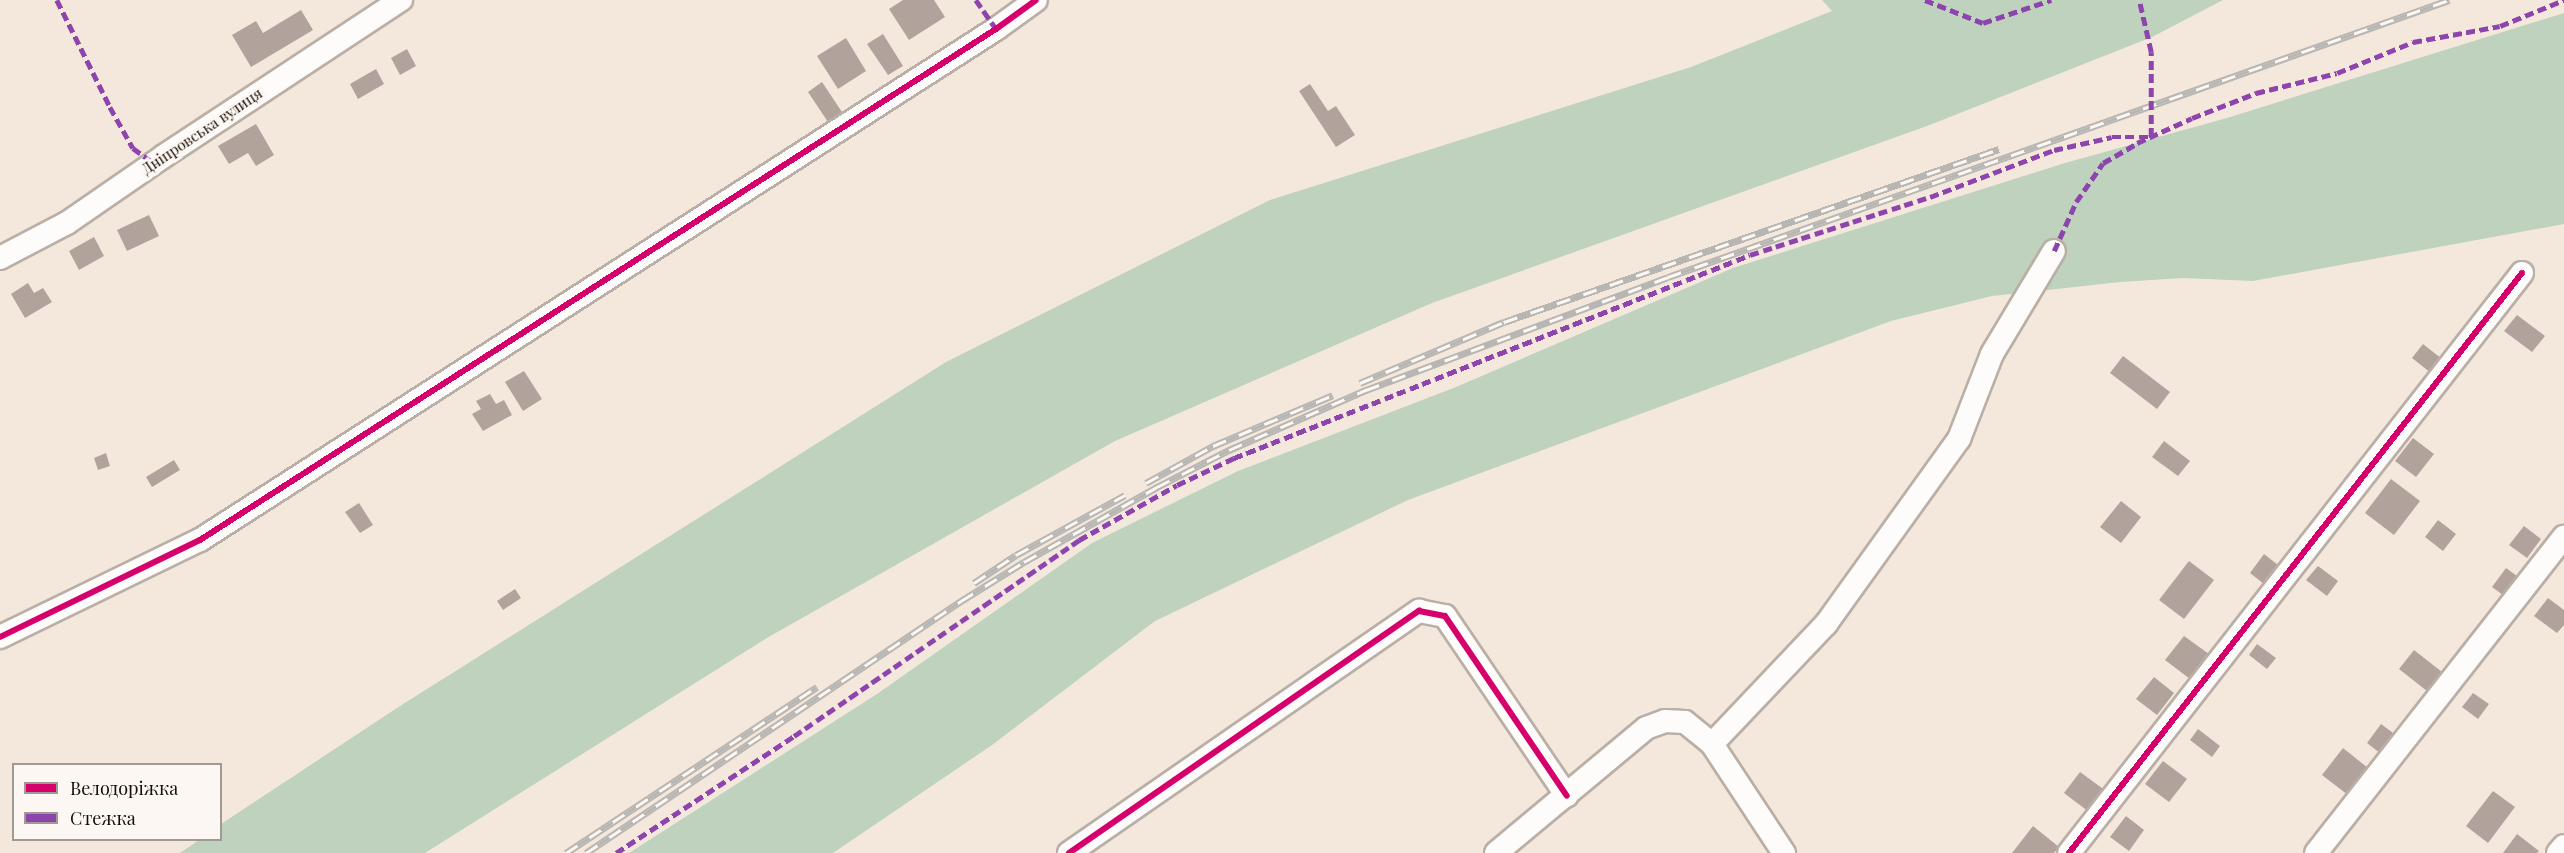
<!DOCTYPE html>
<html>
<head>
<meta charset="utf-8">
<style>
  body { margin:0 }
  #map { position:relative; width:2564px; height:853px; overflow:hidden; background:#f4e8dd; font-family:"Playfair Display",serif }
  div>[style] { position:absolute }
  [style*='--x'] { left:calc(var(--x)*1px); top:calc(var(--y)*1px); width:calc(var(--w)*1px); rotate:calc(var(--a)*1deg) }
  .forest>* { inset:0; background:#bed2bd }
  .building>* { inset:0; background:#b1a39b }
  .roads { filter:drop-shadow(2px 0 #baafa6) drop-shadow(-2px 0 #baafa6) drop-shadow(0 2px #baafa6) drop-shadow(0 -2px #baafa6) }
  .street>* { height:22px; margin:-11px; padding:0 11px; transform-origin:11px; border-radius:11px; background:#fdfcfa }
  .rail>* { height:7px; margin-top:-3.5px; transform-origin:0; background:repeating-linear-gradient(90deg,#fdf7f3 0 14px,#b8b6b3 0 28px); box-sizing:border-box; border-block:2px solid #b8b6b3 }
  .quiet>* { height:4.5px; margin-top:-2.25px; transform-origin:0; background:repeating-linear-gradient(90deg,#8e44ad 0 9px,transparent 0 13.5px) }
  .cycleway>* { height:6px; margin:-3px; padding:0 3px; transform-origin:3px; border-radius:3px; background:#d6006c }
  span { translate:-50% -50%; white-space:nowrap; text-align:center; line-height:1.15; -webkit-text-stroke:6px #fdf7f3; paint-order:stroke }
  .street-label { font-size:15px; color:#170e06 }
  .legend { position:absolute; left:12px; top:763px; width:210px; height:78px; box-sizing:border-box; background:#fdf7f3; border:2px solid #a19a94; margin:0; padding:8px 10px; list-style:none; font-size:18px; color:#170e06 }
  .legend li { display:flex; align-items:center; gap:12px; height:30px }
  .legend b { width:30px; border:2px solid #a19a94 }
</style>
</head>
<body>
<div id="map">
  <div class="forest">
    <div style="clip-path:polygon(1822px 0,2223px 0,2152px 37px,1927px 126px,1432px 303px,1115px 441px,765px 639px,425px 853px,180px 853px,199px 840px,220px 840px,221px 824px,400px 706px,946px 362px,1270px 200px,1691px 67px,1832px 11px)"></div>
    <div style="clip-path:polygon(2564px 13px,2564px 224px,2253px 281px,2183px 278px,2120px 282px,1992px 296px,1891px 321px,1408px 500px,1155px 621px,992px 745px,833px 853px,629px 853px,877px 694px,1092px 543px,1238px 471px,1456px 387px,1733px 268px,2065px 163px,2227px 118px)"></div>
  </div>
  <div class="building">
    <div style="clip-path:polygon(903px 0,934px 0,945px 17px,909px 40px,889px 9px)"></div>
    <div style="clip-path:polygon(301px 10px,313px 30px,251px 67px,232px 35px,256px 21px,263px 33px)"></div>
    <div style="clip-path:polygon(883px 34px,903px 66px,888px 75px,867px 44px)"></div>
    <div style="clip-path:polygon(846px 38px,866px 71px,838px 89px,817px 56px)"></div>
    <div style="clip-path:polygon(407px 49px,416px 66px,400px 75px,391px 58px)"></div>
    <div style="clip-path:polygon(376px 69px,384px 84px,358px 99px,350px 84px)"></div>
    <div style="clip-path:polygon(822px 82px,842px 112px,828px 122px,808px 92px)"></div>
    <div style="clip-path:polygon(1310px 84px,1328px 111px,1336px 106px,1355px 135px,1336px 147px,1299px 91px)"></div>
    <div style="clip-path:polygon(256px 124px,274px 155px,256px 166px,248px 153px,229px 164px,218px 146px)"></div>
    <div style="clip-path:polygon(149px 215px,159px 236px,127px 251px,117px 230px)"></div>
    <div style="clip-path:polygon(94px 237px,104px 256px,79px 270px,69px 251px)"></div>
    <div style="clip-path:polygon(28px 283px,34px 293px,43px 288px,52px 302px,25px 318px,11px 294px)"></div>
    <div style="clip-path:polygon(2517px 315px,2545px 336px,2532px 352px,2504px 331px)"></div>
    <div style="clip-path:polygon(2423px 344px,2442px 359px,2431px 373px,2412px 358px)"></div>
    <div style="clip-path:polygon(2123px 356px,2170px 392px,2157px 409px,2110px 373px)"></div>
    <div style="clip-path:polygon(524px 371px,542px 399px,523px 411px,505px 382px)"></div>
    <div style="clip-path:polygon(490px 394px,496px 404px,504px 400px,512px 415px,483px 431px,472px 414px,481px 409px,476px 401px)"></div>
    <div style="clip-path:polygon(2413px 438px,2434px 454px,2416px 477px,2395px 461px)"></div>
    <div style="clip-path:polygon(2164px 441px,2190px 461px,2178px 476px,2152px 457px)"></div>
    <div style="clip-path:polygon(106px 453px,110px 466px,98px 470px,94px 458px)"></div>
    <div style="clip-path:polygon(174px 460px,180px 470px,152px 487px,146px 477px)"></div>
    <div style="clip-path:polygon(2391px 479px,2420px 501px,2394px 535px,2365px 513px)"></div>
    <div style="clip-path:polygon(2121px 501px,2141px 517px,2121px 543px,2100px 527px)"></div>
    <div style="clip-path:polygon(359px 503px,373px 525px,360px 533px,345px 512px)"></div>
    <div style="clip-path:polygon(2438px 520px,2456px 534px,2443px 551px,2425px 537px)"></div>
    <div style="clip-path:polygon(2524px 526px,2541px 539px,2527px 558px,2509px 545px)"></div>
    <div style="clip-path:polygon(2264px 554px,2278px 565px,2264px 584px,2250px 573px)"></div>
    <div style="clip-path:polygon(2189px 561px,2214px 580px,2184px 619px,2159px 600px)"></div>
    <div style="clip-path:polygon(2318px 566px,2338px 581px,2327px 596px,2306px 580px)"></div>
    <div style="clip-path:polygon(2506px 568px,2521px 579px,2507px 598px,2492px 587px)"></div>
    <div style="clip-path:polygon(515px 589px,521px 598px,503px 610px,497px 601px)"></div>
    <div style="clip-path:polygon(2548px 598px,2564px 610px,2564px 625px,2557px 633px,2534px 616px)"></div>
    <div style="clip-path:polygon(2184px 636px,2209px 654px,2190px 679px,2165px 660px)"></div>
    <div style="clip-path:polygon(2257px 644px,2276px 658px,2267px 669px,2249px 655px)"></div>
    <div style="clip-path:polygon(2414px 650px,2442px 672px,2427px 691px,2399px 669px)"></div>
    <div style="clip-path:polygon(2154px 677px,2174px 693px,2157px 715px,2136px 699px)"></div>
    <div style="clip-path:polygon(2473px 693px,2489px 704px,2478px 719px,2462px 707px)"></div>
    <div style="clip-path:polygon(2381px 724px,2400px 738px,2385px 757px,2367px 743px)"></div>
    <div style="clip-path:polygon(2198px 729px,2220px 746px,2212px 757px,2190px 740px)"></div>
    <div style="clip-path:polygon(2343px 748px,2368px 768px,2348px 795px,2322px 775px)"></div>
    <div style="clip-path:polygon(2163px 761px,2187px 779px,2169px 802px,2145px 784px)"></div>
    <div style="clip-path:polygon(2080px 772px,2106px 791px,2089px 812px,2064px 793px)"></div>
    <div style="clip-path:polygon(2493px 791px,2515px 807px,2488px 843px,2466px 826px)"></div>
    <div style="clip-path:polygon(2126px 816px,2144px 830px,2129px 851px,2110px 837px)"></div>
    <div style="clip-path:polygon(2033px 826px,2059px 847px,2054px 853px,2012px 853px)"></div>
    <div style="clip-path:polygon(2517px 834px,2539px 851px,2537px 853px,2503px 853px)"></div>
  </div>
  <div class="roads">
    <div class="street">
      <div style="--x:0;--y:258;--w:76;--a:-27.6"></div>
      <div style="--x:67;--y:223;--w:118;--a:-34.6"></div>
      <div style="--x:164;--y:156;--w:284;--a:-33.4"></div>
      <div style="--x:0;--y:637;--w:222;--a:-25.9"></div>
      <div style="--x:200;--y:540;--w:946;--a:-32.7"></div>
      <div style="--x:996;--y:29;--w:49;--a:-35.9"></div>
      <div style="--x:1712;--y:744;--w:166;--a:-46.5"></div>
      <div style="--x:1826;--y:624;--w:228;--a:-54.3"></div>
      <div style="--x:1959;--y:439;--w:91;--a:-68.8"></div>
      <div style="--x:1992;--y:354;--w:120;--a:-59"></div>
      <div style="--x:1069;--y:853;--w:426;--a:-34.7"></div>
      <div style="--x:1419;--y:611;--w:26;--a:11"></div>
      <div style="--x:1445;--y:616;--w:217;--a:55.9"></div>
      <div style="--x:1496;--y:853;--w:195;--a:-39.8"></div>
      <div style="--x:1646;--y:728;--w:20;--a:-20"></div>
      <div style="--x:1665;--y:721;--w:20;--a:3"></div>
      <div style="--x:1685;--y:722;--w:35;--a:39"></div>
      <div style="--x:1712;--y:744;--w:131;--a:56.6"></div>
      <div style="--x:2069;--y:853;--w:736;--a:-52.01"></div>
      <div style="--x:2316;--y:853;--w:402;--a:-51.9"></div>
      <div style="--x:2558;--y:853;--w:9;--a:-49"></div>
    </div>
  </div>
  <div class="rail">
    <div style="--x:1360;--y:383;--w:156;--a:-23"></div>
    <div style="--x:1504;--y:322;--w:524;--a:-19.26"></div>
    <div style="--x:1146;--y:483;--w:77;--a:-28.9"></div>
    <div style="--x:1213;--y:446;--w:130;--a:-23"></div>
    <div style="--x:974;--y:583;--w:50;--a:-33.7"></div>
    <div style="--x:1016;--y:555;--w:124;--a:-28.8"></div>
    <div style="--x:566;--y:853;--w:301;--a:-33.5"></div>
    <div style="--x:586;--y:853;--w:452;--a:-33.9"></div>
    <div style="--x:961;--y:601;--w:74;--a:-31.8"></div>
    <div style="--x:1024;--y:562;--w:153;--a:-29.4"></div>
    <div style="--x:1157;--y:487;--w:81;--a:-27.2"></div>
    <div style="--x:1229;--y:450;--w:150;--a:-23.7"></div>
    <div style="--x:1366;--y:390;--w:322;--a:-20.5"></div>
    <div style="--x:1668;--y:277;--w:829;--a:-19.53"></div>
  </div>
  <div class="quiet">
    <div style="--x:57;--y:0;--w:119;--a:63.6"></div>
    <div style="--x:110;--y:107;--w:47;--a:60.7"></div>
    <div style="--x:133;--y:148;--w:26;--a:36"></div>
    <div style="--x:976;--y:0;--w:35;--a:55"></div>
    <div style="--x:1925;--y:0;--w:62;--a:21.6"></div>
    <div style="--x:1983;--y:23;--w:72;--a:-18.7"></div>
    <div style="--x:2054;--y:251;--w:54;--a:-65.8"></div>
    <div style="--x:2076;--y:202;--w:47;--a:-55.3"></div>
    <div style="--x:2103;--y:163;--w:39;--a:-30"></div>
    <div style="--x:2137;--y:143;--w:60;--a:-24.4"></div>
    <div style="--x:2192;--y:118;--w:69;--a:-21.3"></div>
    <div style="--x:2256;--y:93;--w:83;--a:-13.9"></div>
    <div style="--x:2337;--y:73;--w:82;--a:-22.2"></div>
    <div style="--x:2413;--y:42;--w:88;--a:-10.4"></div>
    <div style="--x:2500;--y:26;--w:69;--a:-22.1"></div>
    <div style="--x:616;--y:853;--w:213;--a:-33.3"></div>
    <div style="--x:794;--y:736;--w:346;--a:-34.5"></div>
    <div style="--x:1079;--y:540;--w:112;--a:-29.3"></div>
    <div style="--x:1177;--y:485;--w:63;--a:-25.3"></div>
    <div style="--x:1234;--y:458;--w:554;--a:-21.48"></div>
    <div style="--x:1750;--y:255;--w:189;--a:-17.9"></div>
    <div style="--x:1930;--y:197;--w:133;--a:-20.8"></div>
    <div style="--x:2054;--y:150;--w:59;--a:-12.6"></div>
    <div style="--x:2112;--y:137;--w:39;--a:0"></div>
    <div style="--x:2151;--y:137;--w:85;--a:-90"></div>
    <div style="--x:2151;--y:52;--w:53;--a:-103"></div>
  </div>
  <div class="cycleway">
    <div style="--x:0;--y:637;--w:222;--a:-25.9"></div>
    <div style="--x:200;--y:540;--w:946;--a:-32.7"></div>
    <div style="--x:996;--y:29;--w:49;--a:-35.9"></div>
    <div style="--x:1069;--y:853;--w:426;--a:-34.7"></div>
    <div style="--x:1419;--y:611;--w:26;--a:11"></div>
    <div style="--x:1445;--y:616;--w:217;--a:55.9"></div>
    <div style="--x:2069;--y:853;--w:736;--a:-52.01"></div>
  </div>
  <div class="street-label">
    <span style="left:202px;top:131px;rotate:-34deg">Дніпровська вулиця</span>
  </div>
  <ul class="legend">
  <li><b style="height:8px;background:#d6006c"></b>Велодоріжка</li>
  <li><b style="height:8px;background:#8e44ad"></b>Стежка</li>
  </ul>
</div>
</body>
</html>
